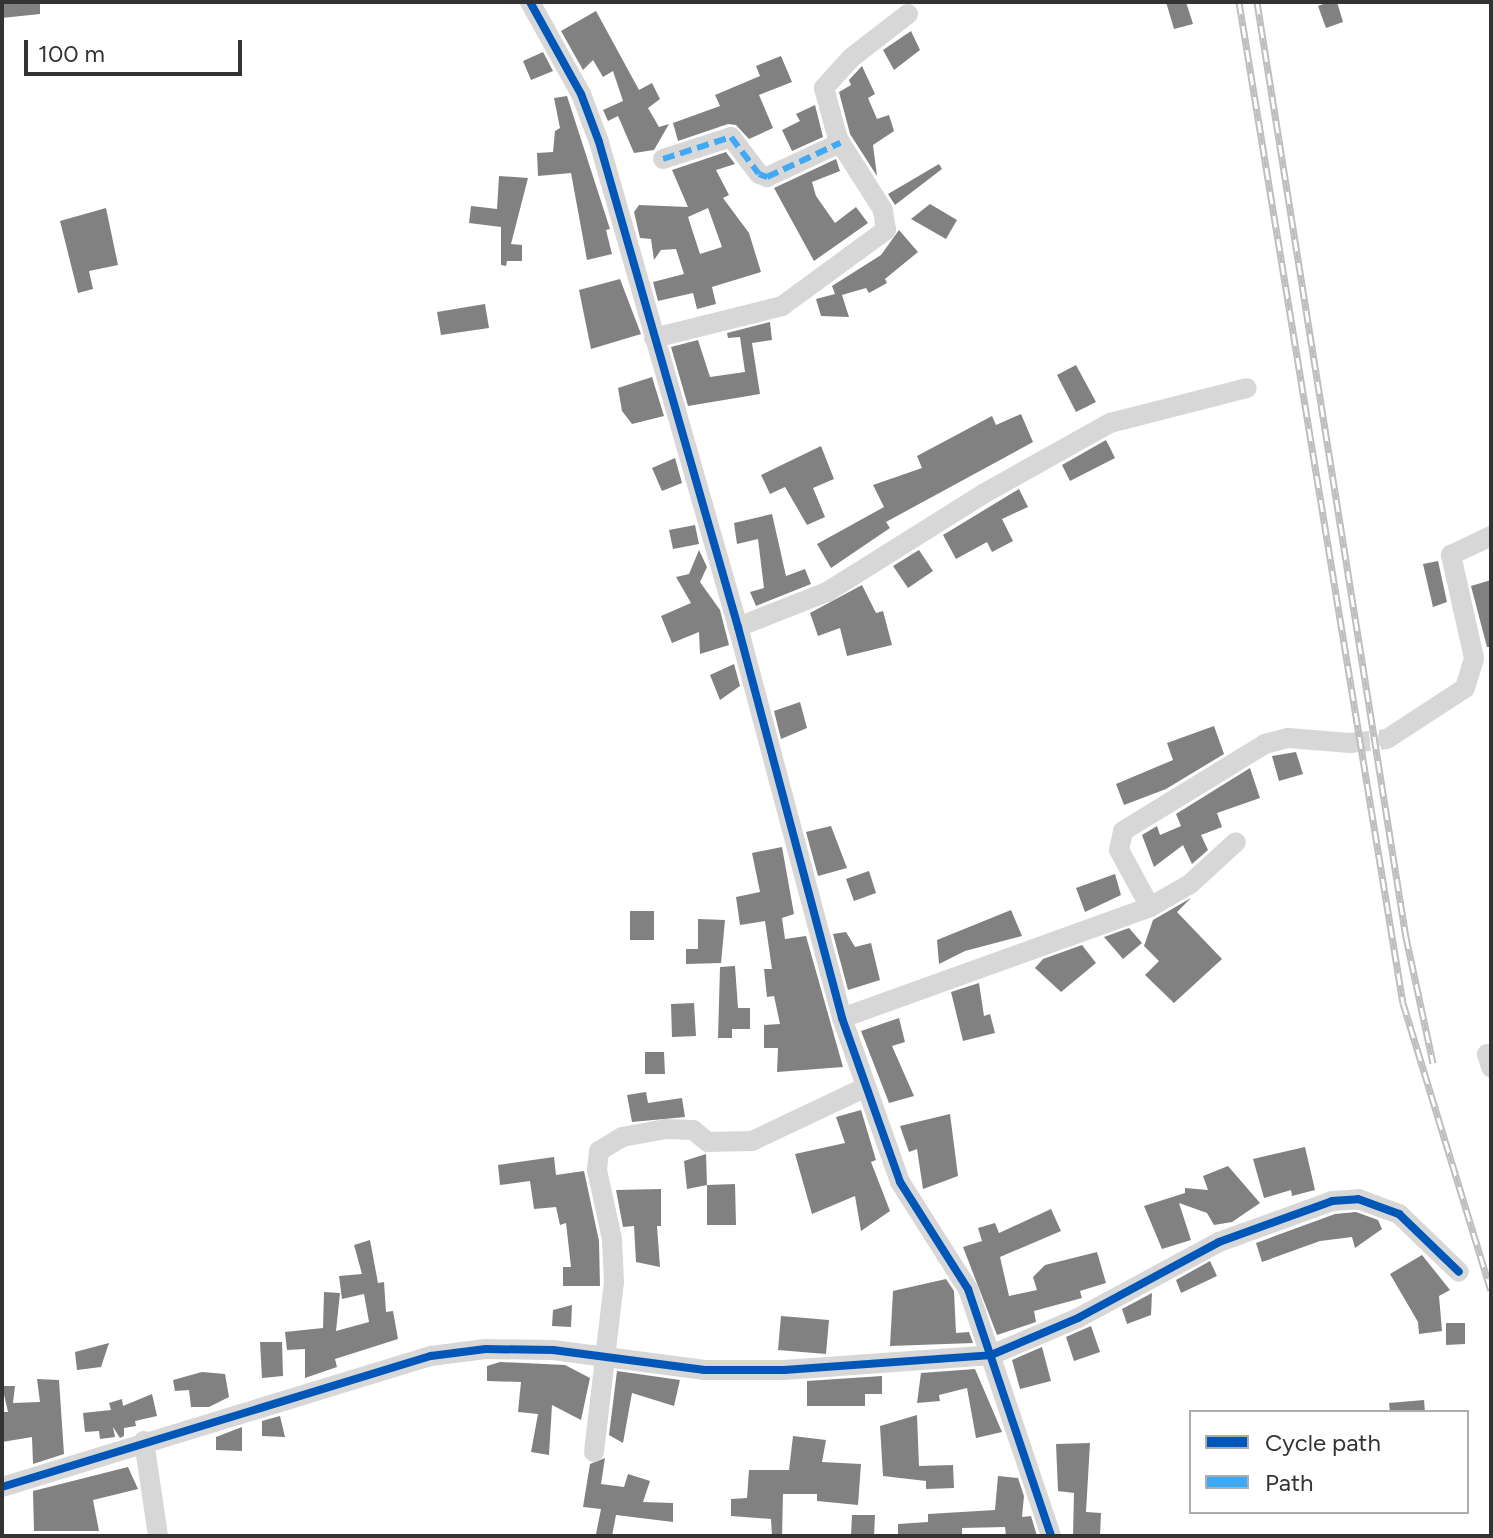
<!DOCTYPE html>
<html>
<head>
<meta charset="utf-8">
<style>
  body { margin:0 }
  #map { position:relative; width:1493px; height:1538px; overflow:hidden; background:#fff; font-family:Figtree,sans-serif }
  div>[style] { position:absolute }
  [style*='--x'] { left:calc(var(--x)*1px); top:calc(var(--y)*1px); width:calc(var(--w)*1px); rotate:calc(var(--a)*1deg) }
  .building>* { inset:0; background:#818181 }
  .minor-tunnel>* { height:20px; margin-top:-10px; transform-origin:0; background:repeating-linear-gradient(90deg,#d6d6d6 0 20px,transparent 0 30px) }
  .minor>* { height:20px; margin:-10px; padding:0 10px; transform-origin:10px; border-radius:10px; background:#d7d7d7 }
  .rail>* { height:7px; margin-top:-3.5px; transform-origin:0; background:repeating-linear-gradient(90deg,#fff 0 12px,#bebebe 0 24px); box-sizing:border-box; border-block:2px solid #bebebe }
  .quiet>* { height:6px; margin-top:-3px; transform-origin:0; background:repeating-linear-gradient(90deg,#3fa9f5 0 12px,transparent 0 18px) }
  .cycleway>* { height:8px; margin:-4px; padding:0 4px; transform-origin:4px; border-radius:4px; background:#0057b8 }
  span { translate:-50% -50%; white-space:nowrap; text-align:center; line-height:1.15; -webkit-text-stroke:8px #fff; paint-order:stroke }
  .frame { position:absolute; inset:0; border:4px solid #333; pointer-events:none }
  .legend { position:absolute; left:1189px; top:1410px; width:280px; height:104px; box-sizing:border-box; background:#fff; border:2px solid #adadad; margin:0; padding:10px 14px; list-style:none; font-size:24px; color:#333 }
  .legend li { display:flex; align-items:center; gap:16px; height:40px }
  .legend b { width:40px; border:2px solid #adadad }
  .scale { position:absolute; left:24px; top:40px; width:218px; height:36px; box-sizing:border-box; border:4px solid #333; border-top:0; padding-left:10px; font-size:24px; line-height:28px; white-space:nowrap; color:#333; -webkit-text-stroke:6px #fff; paint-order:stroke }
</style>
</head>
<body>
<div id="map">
  <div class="building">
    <div style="clip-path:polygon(40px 2px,40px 14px,2px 18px,2px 3px)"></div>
    <div style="clip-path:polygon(1166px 2px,1186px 2px,1193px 24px,1174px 29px)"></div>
    <div style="clip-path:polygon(1329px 2px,1337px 2px,1343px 22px,1326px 28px,1318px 6px)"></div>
    <div style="clip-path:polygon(596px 11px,639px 90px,652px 83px,660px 99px,648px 108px,659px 127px,669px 124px,654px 150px,634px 153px,618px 116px,608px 121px,603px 110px,623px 101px,613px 71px,603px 77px,593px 60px,583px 70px,561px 31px)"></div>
    <div style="clip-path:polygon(911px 31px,920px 50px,894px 70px,883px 50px)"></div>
    <div style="clip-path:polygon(543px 52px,553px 71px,531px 80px,523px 61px)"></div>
    <div style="clip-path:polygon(781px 56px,792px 82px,759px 95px,773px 128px,749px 139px,736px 125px,728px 124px,678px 141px,673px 123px,720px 106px,715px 95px,760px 76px,756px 66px)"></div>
    <div style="clip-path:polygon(862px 66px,875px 94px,868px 98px,877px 119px,889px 115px,894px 131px,873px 145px,877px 176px,850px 134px,839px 92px,851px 85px,849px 80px)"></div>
    <div style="clip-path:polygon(567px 96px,610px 229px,606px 230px,612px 254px,587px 260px,571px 173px,538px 176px,537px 153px,553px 152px,555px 131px,560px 128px,554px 98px)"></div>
    <div style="clip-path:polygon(815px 105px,823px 137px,792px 151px,782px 130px,800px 121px,796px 114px)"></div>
    <div style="clip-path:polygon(evenodd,726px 152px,735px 164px,716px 170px,729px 195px,723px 198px,749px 233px,761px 272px,712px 287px,716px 304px,697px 309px,693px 293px,658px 301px,653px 282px,684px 274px,676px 249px,661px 250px,654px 260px,651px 239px,640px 238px,634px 212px,639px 205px,688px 207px,672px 170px,726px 152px,708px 208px,722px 247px,700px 254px,688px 217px,708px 208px)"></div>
    <div style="clip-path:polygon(836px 159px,840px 171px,812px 182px,816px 196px,835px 223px,856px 207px,868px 223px,814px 261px,774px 188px)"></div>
    <div style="clip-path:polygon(939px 164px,942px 169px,895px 205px,888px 194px)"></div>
    <div style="clip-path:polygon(499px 176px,528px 178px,511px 244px,522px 245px,522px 261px,507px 261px,506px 266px,501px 265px,501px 227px,469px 223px,471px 206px,497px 209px)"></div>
    <div style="clip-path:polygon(930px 204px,957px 220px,946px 239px,911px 219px)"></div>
    <div style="clip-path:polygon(106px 208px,118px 265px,89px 271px,93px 289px,78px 293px,60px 221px)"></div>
    <div style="clip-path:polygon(899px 230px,918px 252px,885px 279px,887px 283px,869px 293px,866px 288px,842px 295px,849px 317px,821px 316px,816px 299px,835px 294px,832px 286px,881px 255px)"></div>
    <div style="clip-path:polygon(620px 279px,641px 334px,591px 349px,579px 290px)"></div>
    <div style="clip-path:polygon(485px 304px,489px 328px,441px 335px,437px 312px)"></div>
    <div style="clip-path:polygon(770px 322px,772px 340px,752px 343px,760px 394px,688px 406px,671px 347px,698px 340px,710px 377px,745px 372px,740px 337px,728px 338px,727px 333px)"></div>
    <div style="clip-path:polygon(1076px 365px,1096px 402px,1076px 412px,1057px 375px)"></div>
    <div style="clip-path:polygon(652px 377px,664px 416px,632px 424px,622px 411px,618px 388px)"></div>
    <div style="clip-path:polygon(1021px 414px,1033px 442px,886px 522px,890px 528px,831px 568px,817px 544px,884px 507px,873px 485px,922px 468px,917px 456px,992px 416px,996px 425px)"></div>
    <div style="clip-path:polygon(1106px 440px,1115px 458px,1070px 481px,1062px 465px)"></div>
    <div style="clip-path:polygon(821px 446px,834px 479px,813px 488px,825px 517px,807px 525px,785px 487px,770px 494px,761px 475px)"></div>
    <div style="clip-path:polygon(675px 458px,682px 483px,662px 491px,652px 468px)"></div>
    <div style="clip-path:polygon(1019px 489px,1028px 507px,1002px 519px,1013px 541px,992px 552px,987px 542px,956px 559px,943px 535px)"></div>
    <div style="clip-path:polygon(772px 514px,786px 576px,805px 569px,811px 584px,756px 606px,750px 592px,764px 588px,758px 539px,737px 544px,734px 523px)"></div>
    <div style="clip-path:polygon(695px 525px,699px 544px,673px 549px,669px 530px)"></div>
    <div style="clip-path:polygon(699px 550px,707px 567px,700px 582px,720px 610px,729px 645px,700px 654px,699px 632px,672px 643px,661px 616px,691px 603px,676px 577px,689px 574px)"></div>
    <div style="clip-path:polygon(919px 550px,933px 571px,908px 588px,893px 566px)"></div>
    <div style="clip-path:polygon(1438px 561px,1447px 602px,1433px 607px,1423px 564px)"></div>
    <div style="clip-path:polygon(1491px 580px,1491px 647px,1487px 647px,1471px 586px)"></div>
    <div style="clip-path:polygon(862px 585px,876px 613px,883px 611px,892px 645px,847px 656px,840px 628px,818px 636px,810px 613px)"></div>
    <div style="clip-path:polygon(734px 664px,740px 686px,720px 700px,710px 675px)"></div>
    <div style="clip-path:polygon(800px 702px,807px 728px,781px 739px,774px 711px)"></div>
    <div style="clip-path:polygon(1214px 726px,1224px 754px,1166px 789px,1124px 805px,1116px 784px,1173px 760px,1167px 743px)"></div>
    <div style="clip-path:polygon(1296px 752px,1303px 774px,1279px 781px,1272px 756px)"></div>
    <div style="clip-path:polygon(1250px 768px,1260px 798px,1217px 813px,1222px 827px,1201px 835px,1208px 850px,1192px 864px,1183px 845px,1154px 867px,1142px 835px,1157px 826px,1160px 835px,1181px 826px,1176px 814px)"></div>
    <div style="clip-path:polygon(831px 826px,847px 868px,818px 876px,806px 832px)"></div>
    <div style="clip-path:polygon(782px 847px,794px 914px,782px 918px,785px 939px,806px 936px,843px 1067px,777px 1072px,778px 1048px,764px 1048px,764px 1025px,780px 1024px,774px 996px,767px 997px,764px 969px,772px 969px,765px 921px,740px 925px,736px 897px,760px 892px,752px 853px)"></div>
    <div style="clip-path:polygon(869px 871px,876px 893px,854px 901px,846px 879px)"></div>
    <div style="clip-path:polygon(1115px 874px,1121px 895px,1085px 912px,1076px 888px)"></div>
    <div style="clip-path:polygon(1191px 898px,1177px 912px,1222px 959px,1174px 1003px,1145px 975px,1159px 961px,1144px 946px,1153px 920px)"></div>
    <div style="clip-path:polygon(1011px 910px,1022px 936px,965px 951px,939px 964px,937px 940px)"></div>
    <div style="clip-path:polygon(630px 911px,654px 911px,654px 940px,630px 940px)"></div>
    <div style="clip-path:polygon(698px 919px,725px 920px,721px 963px,686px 964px,686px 949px,698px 949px)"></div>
    <div style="clip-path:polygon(1129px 928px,1142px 943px,1123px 959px,1104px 937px)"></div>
    <div style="clip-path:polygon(846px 932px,855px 947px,871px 943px,880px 980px,848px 990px,833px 934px)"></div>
    <div style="clip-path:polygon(1082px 945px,1096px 963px,1061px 992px,1035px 968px,1043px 959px)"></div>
    <div style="clip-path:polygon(735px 966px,738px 1008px,750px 1008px,750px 1029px,732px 1029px,732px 1038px,718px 1038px,720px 967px)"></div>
    <div style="clip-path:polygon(979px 983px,984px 1016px,990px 1014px,995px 1033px,963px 1041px,951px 992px)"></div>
    <div style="clip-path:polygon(694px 1003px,696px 1036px,672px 1037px,671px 1004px)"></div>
    <div style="clip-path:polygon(899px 1018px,905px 1042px,892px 1046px,914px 1096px,889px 1103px,861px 1031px)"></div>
    <div style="clip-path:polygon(645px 1052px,664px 1052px,665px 1074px,645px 1074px)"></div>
    <div style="clip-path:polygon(646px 1092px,648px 1103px,682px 1098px,685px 1117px,632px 1122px,627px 1095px)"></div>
    <div style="clip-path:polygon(861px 1110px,876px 1160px,871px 1162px,890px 1211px,861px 1231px,855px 1196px,812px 1214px,795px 1154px,845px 1143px,836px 1117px)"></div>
    <div style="clip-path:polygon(950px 1114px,958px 1176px,923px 1189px,917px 1149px,909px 1152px,900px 1126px)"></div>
    <div style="clip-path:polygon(1305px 1147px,1315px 1190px,1292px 1196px,1291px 1190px,1264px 1198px,1253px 1159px)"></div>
    <div style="clip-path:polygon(706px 1154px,707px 1185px,687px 1189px,684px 1161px)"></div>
    <div style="clip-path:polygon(554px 1157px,556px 1175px,584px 1171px,599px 1241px,600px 1286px,563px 1286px,563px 1267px,571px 1267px,566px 1223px,560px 1225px,556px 1207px,534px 1209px,530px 1181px,500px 1185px,498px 1165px)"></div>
    <div style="clip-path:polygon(1228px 1166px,1260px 1203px,1232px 1222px,1214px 1225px,1207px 1213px,1179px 1203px,1191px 1240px,1162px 1249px,1144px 1206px,1185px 1193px,1185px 1188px,1208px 1190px,1203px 1176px)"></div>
    <div style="clip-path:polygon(735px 1184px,736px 1225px,707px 1225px,707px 1185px)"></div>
    <div style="clip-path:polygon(661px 1189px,661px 1226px,657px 1226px,660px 1267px,636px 1262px,634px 1226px,623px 1227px,616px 1190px)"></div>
    <div style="clip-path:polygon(1051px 1209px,1061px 1231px,1000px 1257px,1009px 1296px,1037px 1290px,1033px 1277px,1045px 1265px,1097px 1252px,1106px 1283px,1080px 1291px,1082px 1298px,1034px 1311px,1036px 1322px,997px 1335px,963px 1247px,982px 1241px,978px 1228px,995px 1223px,999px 1233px)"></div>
    <div style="clip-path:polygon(1356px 1212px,1378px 1220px,1382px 1229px,1355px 1248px,1352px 1237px,1320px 1241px,1262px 1262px,1256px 1243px,1335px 1214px)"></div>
    <div style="clip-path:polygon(370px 1240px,378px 1283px,384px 1282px,386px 1312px,393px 1311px,398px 1339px,335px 1359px,337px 1367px,305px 1378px,305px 1349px,287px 1350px,285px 1332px,323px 1328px,324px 1292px,340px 1293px,336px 1331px,369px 1322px,364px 1294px,342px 1299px,339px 1276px,362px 1274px,354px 1245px)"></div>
    <div style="clip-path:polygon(1422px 1255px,1450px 1290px,1439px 1296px,1442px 1331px,1419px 1334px,1418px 1322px,1390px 1274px)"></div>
    <div style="clip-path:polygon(1210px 1261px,1217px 1276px,1181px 1293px,1176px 1280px)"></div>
    <div style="clip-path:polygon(946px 1279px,954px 1291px,956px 1333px,969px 1332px,973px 1343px,890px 1346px,893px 1291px)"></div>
    <div style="clip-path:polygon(1152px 1293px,1151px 1315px,1127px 1324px,1122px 1309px)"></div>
    <div style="clip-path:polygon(572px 1305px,571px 1327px,552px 1326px,553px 1310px)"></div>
    <div style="clip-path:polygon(781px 1316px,829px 1320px,826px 1354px,778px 1350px)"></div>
    <div style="clip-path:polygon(1446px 1323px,1465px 1323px,1465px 1344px,1446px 1345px)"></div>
    <div style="clip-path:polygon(1091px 1326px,1100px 1352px,1074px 1361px,1066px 1337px)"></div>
    <div style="clip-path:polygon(260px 1342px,282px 1342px,283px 1376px,262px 1378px)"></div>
    <div style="clip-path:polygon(109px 1343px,101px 1367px,77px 1370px,75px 1352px)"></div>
    <div style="clip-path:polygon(1042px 1347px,1051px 1381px,1020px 1389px,1012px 1360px)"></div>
    <div style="clip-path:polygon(500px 1362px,565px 1365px,590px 1378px,581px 1420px,552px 1405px,549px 1455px,531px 1452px,538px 1414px,518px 1412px,521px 1382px,487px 1381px,487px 1366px)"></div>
    <div style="clip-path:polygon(975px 1369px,1002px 1432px,976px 1438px,967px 1388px,939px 1395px,940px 1401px,917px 1403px,921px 1373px)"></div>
    <div style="clip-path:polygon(617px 1371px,680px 1380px,674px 1406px,632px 1393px,623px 1443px,609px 1435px)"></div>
    <div style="clip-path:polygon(202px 1372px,225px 1374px,229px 1397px,209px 1407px,191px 1407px,189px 1390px,175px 1391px,173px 1380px)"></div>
    <div style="clip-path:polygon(882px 1376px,882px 1394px,865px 1394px,865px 1406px,807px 1406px,807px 1381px)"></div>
    <div style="clip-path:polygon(37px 1379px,59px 1380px,64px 1454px,33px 1464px,32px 1437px,2px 1442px,2px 1412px,8px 1412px,2px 1386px,15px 1386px,13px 1403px,40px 1402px)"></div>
    <div style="clip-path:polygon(152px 1394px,157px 1416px,135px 1421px,136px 1426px,124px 1428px,124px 1436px,120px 1438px,113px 1427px,115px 1437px,100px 1439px,99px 1431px,85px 1432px,83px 1413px,111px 1410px,109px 1403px,122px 1399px,123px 1406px)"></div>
    <div style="clip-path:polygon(1424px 1400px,1425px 1412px,1390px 1412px,1389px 1403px)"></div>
    <div style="clip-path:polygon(917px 1415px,919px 1466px,953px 1465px,954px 1488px,926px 1489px,926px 1481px,883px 1476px,880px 1426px)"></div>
    <div style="clip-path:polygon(280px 1416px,285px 1437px,262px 1436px,262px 1421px)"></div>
    <div style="clip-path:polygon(242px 1427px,242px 1451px,216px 1450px,216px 1437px)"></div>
    <div style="clip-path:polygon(793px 1436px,826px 1440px,822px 1462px,861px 1464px,858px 1505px,817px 1501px,817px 1494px,783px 1494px,782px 1536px,772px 1536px,771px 1519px,731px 1516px,731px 1499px,747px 1498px,749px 1470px,789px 1470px)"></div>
    <div style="clip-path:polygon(1090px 1443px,1086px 1512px,1101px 1513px,1100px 1536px,1073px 1536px,1074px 1493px,1058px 1491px,1056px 1444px)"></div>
    <div style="clip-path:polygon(605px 1458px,601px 1484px,624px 1487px,628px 1474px,650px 1481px,643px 1502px,673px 1503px,673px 1522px,616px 1515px,612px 1536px,596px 1534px,601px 1509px,583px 1507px,590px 1464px)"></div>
    <div style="clip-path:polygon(128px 1467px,138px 1489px,93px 1500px,99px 1531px,34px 1531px,33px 1491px)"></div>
    <div style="clip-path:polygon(998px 1476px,1018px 1478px,1024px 1496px,1022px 1517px,1031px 1516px,1037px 1536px,1006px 1536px,1005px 1527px,962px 1528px,962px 1536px,898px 1536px,898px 1524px,928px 1522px,928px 1514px,995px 1510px)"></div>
    <div style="clip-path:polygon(852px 1515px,875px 1515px,874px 1536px,851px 1536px)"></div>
  </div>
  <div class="minor-tunnel">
    <div style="--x:1350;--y:743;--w:37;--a:-6"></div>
  </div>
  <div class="minor">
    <div style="--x:530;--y:2;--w:105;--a:61"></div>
    <div style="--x:581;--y:94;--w:51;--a:69.4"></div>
    <div style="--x:599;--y:142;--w:505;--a:74.01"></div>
    <div style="--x:738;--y:627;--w:405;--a:75.1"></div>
    <div style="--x:842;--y:1018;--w:174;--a:70.5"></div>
    <div style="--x:900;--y:1182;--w:127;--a:57.6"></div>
    <div style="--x:968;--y:1289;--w:261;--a:71.4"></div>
    <div style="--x:663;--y:159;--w:71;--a:-17.9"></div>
    <div style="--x:731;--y:137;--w:46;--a:52.9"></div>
    <div style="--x:759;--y:174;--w:9;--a:21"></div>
    <div style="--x:767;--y:177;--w:81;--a:-25"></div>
    <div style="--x:654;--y:338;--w:132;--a:-14"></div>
    <div style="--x:782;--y:306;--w:129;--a:-36.2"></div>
    <div style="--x:886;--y:230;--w:20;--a:-99"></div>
    <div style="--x:883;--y:210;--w:84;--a:-122.4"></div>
    <div style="--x:838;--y:139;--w:53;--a:-105.4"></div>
    <div style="--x:824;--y:88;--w:40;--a:-48"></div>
    <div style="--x:851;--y:58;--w:72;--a:-37.7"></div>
    <div style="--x:738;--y:627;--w:96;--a:-21.5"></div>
    <div style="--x:827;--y:592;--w:184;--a:-32.1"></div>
    <div style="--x:983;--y:494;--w:145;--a:-29.2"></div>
    <div style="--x:1110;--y:423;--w:141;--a:-14.3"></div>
    <div style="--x:1387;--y:739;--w:93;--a:-33.2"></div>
    <div style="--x:1465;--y:688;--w:31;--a:-73"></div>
    <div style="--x:1474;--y:658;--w:106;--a:-102.6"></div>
    <div style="--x:1451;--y:555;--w:44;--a:-25.4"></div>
    <div style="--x:1150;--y:907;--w:65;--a:-118.5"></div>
    <div style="--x:1119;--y:850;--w:19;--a:-78"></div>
    <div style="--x:1123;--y:831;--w:167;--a:-31.5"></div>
    <div style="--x:1265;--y:744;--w:24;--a:-15"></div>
    <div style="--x:1288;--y:738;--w:62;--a:4.6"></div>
    <div style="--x:842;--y:1018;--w:327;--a:-19.8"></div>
    <div style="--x:1150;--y:907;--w:46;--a:-29.9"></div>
    <div style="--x:1190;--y:884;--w:62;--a:-42.4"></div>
    <div style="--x:1487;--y:1054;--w:14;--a:73"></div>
    <div style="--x:144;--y:1441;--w:96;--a:81.6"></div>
    <div style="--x:594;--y:1452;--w:171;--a:-83.3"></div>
    <div style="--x:614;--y:1282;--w:43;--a:-92.7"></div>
    <div style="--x:612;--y:1239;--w:71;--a:-102.3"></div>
    <div style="--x:597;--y:1170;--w:19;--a:-84"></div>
    <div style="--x:599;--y:1151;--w:27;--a:-31"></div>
    <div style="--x:622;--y:1137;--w:45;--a:-10.3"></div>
    <div style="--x:666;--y:1129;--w:27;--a:2"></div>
    <div style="--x:693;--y:1130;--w:19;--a:39"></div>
    <div style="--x:708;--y:1142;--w:44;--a:-1.3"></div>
    <div style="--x:752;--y:1141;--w:126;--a:-25.3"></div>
    <div style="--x:2;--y:1487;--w:449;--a:-17"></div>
    <div style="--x:431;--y:1356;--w:55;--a:-7.3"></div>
    <div style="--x:486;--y:1349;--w:67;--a:0.9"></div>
    <div style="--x:553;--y:1350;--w:153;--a:7.5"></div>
    <div style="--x:705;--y:1370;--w:79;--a:0"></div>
    <div style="--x:784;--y:1370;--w:208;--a:-4.1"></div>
    <div style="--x:991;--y:1355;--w:95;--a:-23"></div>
    <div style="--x:1078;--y:1318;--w:160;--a:-28.3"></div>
    <div style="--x:1219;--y:1242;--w:120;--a:-19.9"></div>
    <div style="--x:1332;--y:1201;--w:26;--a:-4"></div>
    <div style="--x:1358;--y:1199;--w:44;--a:20.1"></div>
    <div style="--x:1399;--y:1214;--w:83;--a:44"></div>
  </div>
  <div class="rail">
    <div style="--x:1239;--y:2;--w:1014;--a:80.7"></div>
    <div style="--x:1403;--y:1003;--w:300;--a:73"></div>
    <div style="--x:1257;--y:2;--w:947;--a:80.95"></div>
    <div style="--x:1406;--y:937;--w:129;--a:77.9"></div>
  </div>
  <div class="quiet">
    <div style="--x:663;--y:159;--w:71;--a:-17.9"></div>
    <div style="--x:731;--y:137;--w:46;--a:52.9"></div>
    <div style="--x:759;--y:174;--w:9;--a:21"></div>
    <div style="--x:767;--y:177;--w:81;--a:-25"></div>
  </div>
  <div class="cycleway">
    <div style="--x:530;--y:2;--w:105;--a:61"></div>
    <div style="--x:581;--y:94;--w:51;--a:69.4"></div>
    <div style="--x:599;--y:142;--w:505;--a:74.01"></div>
    <div style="--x:738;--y:627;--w:405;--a:75.1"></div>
    <div style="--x:842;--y:1018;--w:174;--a:70.5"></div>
    <div style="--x:900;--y:1182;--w:127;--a:57.6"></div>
    <div style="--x:968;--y:1289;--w:261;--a:71.4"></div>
    <div style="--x:2;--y:1487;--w:449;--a:-17"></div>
    <div style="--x:431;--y:1356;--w:55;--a:-7.3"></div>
    <div style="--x:486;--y:1349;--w:67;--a:0.9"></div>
    <div style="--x:553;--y:1350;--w:153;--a:7.5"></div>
    <div style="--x:705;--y:1370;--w:79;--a:0"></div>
    <div style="--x:784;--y:1370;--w:208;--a:-4.1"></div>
    <div style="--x:991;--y:1355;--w:95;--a:-23"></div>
    <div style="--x:1078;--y:1318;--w:160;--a:-28.3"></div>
    <div style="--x:1219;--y:1242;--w:120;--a:-19.9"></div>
    <div style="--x:1332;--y:1201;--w:26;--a:-4"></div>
    <div style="--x:1358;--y:1199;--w:44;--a:20.1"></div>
    <div style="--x:1399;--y:1214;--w:83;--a:44"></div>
  </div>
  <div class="frame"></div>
  <ul class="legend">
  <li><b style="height:10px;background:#0057b8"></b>Cycle path</li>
  <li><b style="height:10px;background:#3fa9f5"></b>Path</li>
  </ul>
  <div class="scale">100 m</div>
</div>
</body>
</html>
